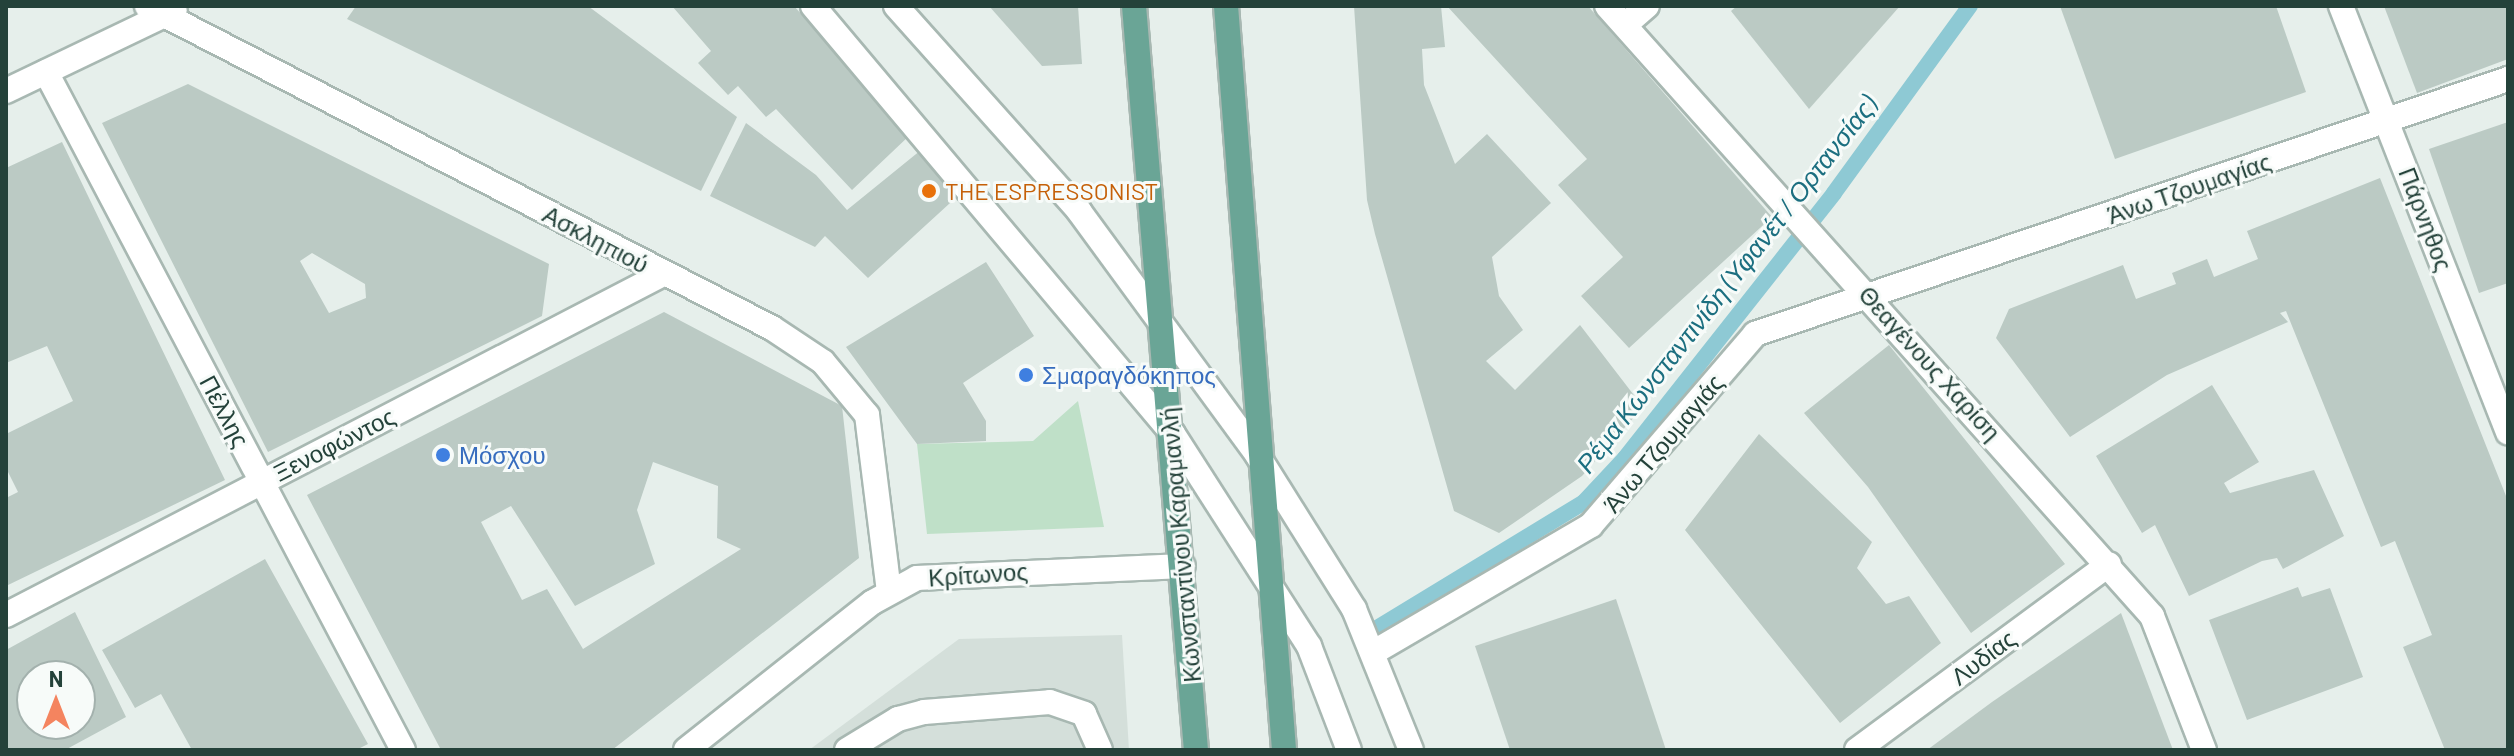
<!DOCTYPE html>
<html>
<head>
<meta charset="utf-8">
<style>
  body { margin:0 }
  #map { position:relative; width:2514px; height:756px; overflow:hidden; background:#e6efeb; font-family:Barlow,sans-serif }
  div>[style] { position:absolute }
  [style*='--x'] { left:calc(var(--x)*1px); top:calc(var(--y)*1px); width:calc(var(--w)*1px); rotate:calc(var(--a)*1deg) }
  .built>* { inset:0; background:#d4dfda }
  .green>* { inset:0; background:#bfe0c8 }
  .stream>* { height:16px; margin:-8px; padding:0 8px; transform-origin:8px; border-radius:8px; background:#8ec9d4 }
  .building>* { inset:0; background:#bbcac4 }
  .roads { filter:drop-shadow(2px 0 #a8b8b2) drop-shadow(-2px 0 #a8b8b2) drop-shadow(0 2px #a8b8b2) drop-shadow(0 -2px #a8b8b2) }
  .lane>* { height:24px; margin:-12px; padding:0 12px; transform-origin:12px; border-radius:12px; background:#fff }
  .street>* { height:24px; margin:-12px; padding:0 12px; transform-origin:12px; border-radius:12px; background:#fff }
  .secondary>* { height:24px; margin:-12px; padding:0 12px; transform-origin:12px; border-radius:12px; background:#fff }
  .primary>* { height:24px; margin:-12px; padding:0 12px; transform-origin:12px; border-radius:12px; background:#6aa596 }
  .dots>* { width:22px; height:22px; translate:-50% -50%; box-sizing:border-box; border:4px solid #f7fbf9; border-radius:50% }
  span { translate:-50% -50%; white-space:nowrap; text-align:center; line-height:1.15; -webkit-text-stroke:6px #f7fbf9; paint-order:stroke }
  .street-label { font-size:24px; color:#24423a }
  .food-label { font-size:24px; color:#c56008 }
  .left { translate:0 -50%; text-align:left }
  .shop-label { font-size:24px; color:#366cbe }
  .water-label { font-size:26px; color:#1c6f80; font-style:italic }
  .frame { position:absolute; inset:0; border:8px solid #24423a; pointer-events:none }
  .north { position:absolute; left:16px; top:660px; width:80px; height:80px; box-sizing:border-box; background:#f7fbf9; border:2px solid #a3b1ad; border-radius:50%; rotate:0deg; font-size:22px; font-weight:700; line-height:32px; text-align:center; color:#24423a }
  .north::after { content:''; display:block; margin:auto; width:28px; height:36px; background:#f4845f; clip-path:polygon(50% 0,100% 100%,50% 72%,0 100%) }
</style>
</head>
<body>
<div id="map">
  <div class="built">
    <div style="clip-path:polygon(1122px 635px,1129px 750px,809px 750px,959px 639px)"></div>
  </div>
  <div class="green">
    <div style="clip-path:polygon(1078px 401px,1104px 527px,927px 534px,917px 444px,1033px 441px)"></div>
  </div>
  <div class="stream">
    <div style="--x:1367;--y:634;--w:254;--a:-31.3"></div>
    <div style="--x:1584;--y:502;--w:60;--a:-47"></div>
    <div style="--x:1625;--y:458;--w:337;--a:-51.7"></div>
    <div style="--x:1834;--y:193;--w:231;--a:-54"></div>
  </div>
  <div class="building">
    <div style="clip-path:polygon(356px 6px,588px 6px,737px 117px,701px 191px,347px 19px)"></div>
    <div style="clip-path:polygon(672px 6px,794px 6px,910px 135px,852px 190px,776px 109px,766px 117px,738px 86px,728px 95px,698px 63px,711px 51px)"></div>
    <div style="clip-path:polygon(989px 6px,1078px 6px,1082px 64px,1042px 66px)"></div>
    <div style="clip-path:polygon(1354px 6px,1441px 6px,1445px 47px,1422px 49px,1424px 85px,1455px 164px,1487px 134px,1551px 203px,1492px 257px,1499px 296px,1523px 330px,1486px 361px,1515px 390px,1580px 325px,1643px 407px,1582px 476px,1499px 533px,1454px 511px,1375px 234px,1367px 200px)"></div>
    <div style="clip-path:polygon(1447px 6px,1588px 6px,1772px 217px,1629px 348px,1581px 296px,1623px 257px,1558px 185px,1587px 159px)"></div>
    <div style="clip-path:polygon(1737px 6px,1900px 6px,1809px 109px,1731px 11px)"></div>
    <div style="clip-path:polygon(2060px 6px,2276px 6px,2306px 92px,2115px 159px)"></div>
    <div style="clip-path:polygon(2384px 6px,2508px 6px,2508px 59px,2417px 93px)"></div>
    <div style="clip-path:polygon(evenodd,188px 84px,549px 264px,542px 316px,268px 452px,102px 123px,188px 84px,312px 253px,365px 284px,366px 298px,329px 313px,300px 261px,312px 253px)"></div>
    <div style="clip-path:polygon(2508px 122px,2508px 283px,2479px 293px,2429px 149px)"></div>
    <div style="clip-path:polygon(746px 123px,816px 175px,847px 210px,921px 150px,961px 193px,868px 278px,825px 236px,815px 247px,710px 196px)"></div>
    <div style="clip-path:polygon(62px 142px,225px 480px,6px 586px,6px 498px,18px 492px,6px 468px,6px 434px,73px 401px,47px 346px,6px 363px,6px 168px)"></div>
    <div style="clip-path:polygon(2380px 178px,2508px 501px,2508px 750px,2445px 750px,2403px 647px,2432px 635px,2395px 541px,2381px 547px,2286px 311px,2280px 313px,2288px 322px,2167px 375px,2070px 437px,1996px 338px,2009px 309px,2123px 265px,2136px 299px,2176px 284px,2172px 273px,2207px 259px,2214px 277px,2258px 259px,2247px 231px)"></div>
    <div style="clip-path:polygon(986px 262px,1034px 336px,963px 383px,986px 421px,986px 441px,917px 444px,846px 347px)"></div>
    <div style="clip-path:polygon(evenodd,664px 312px,842px 406px,859px 558px,612px 750px,441px 750px,307px 495px,664px 312px,653px 462px,718px 486px,717px 538px,741px 549px,583px 649px,547px 589px,522px 600px,481px 522px,511px 506px,575px 606px,655px 564px,637px 510px,653px 462px)"></div>
    <div style="clip-path:polygon(1889px 345px,2065px 564px,1971px 633px,1868px 487px,1804px 413px)"></div>
    <div style="clip-path:polygon(2212px 385px,2259px 462px,2224px 483px,2230px 493px,2314px 470px,2344px 536px,2283px 569px,2277px 558px,2262px 561px,2189px 596px,2155px 525px,2142px 533px,2096px 456px)"></div>
    <div style="clip-path:polygon(1759px 434px,1872px 542px,1857px 568px,1886px 604px,1909px 596px,1941px 643px,1840px 723px,1685px 530px)"></div>
    <div style="clip-path:polygon(265px 559px,368px 744px,356px 750px,192px 750px,161px 694px,135px 708px,102px 650px)"></div>
    <div style="clip-path:polygon(2298px 587px,2302px 597px,2330px 588px,2363px 677px,2247px 720px,2209px 620px)"></div>
    <div style="clip-path:polygon(1616px 599px,1666px 750px,1510px 750px,1475px 646px)"></div>
    <div style="clip-path:polygon(evenodd,75px 612px,126px 717px,65px 750px,6px 750px,6px 650px,75px 612px,32px 676px,80px 676px,80px 724px,32px 724px,32px 676px)"></div>
    <div style="clip-path:polygon(2121px 613px,2173px 750px,1927px 750px,1992px 702px)"></div>
  </div>
  <div class="roads">
    <div class="lane">
      <div style="--x:847;--y:750;--w:60;--a:-31.3"></div>
      <div style="--x:898;--y:719;--w:27;--a:-15"></div>
      <div style="--x:924;--y:712;--w:126;--a:-4.5"></div>
      <div style="--x:1050;--y:702;--w:36;--a:19"></div>
      <div style="--x:1084;--y:714;--w:39;--a:66"></div>
    </div>
    <div class="street">
      <div style="--x:147;--y:6;--w:703;--a:27.26"></div>
      <div style="--x:772;--y:328;--w:61;--a:33.7"></div>
      <div style="--x:823;--y:362;--w:69;--a:50.3"></div>
      <div style="--x:867;--y:415;--w:177;--a:82.9"></div>
      <div style="--x:1607;--y:6;--w:818;--a:48.22"></div>
      <div style="--x:2152;--y:616;--w:144;--a:68.8"></div>
      <div style="--x:2341;--y:6;--w:458;--a:68.6"></div>
      <div style="--x:1625;--y:25;--w:29;--a:-41"></div>
      <div style="--x:46;--y:72;--w:766;--a:62.23"></div>
      <div style="--x:6;--y:91;--w:187;--a:-25.6"></div>
      <div style="--x:6;--y:615;--w:740;--a:-27.43"></div>
      <div style="--x:1374;--y:652;--w:251;--a:-30.3"></div>
      <div style="--x:1591;--y:525;--w:252;--a:-49.3"></div>
      <div style="--x:1755;--y:334;--w:795;--a:-18.71"></div>
      <div style="--x:686;--y:750;--w:238;--a:-38.4"></div>
      <div style="--x:873;--y:602;--w:50;--a:-28.6"></div>
      <div style="--x:917;--y:578;--w:266;--a:-2.6"></div>
      <div style="--x:1857;--y:750;--w:313;--a:-36.4"></div>
    </div>
    <div class="secondary">
      <div style="--x:813;--y:6;--w:559;--a:49.93"></div>
      <div style="--x:1173;--y:434;--w:252;--a:57.3"></div>
      <div style="--x:1309;--y:646;--w:111;--a:69"></div>
      <div style="--x:896;--y:6;--w:275;--a:48.2"></div>
      <div style="--x:1079;--y:211;--w:303;--a:53.8"></div>
      <div style="--x:1258;--y:456;--w:181;--a:57.9"></div>
      <div style="--x:1354;--y:609;--w:152;--a:68"></div>
    </div>
    <div class="primary">
      <div style="--x:1134;--y:6;--w:747;--a:85.24"></div>
      <div style="--x:1226;--y:6;--w:746;--a:85.54"></div>
    </div>
  </div>
  <div class="dots">
    <div style="left:929px;top:191px;background:#e8710a"></div>
    <div style="left:1026px;top:375px;background:#3f7fe0"></div>
    <div style="left:443px;top:455px;background:#3f7fe0"></div>
  </div>
  <div class="street-label">
    <span style="left:2189px;top:188px;rotate:-19deg">Άνω Τζουμαγίας</span>
    <span style="left:2426px;top:219px;rotate:69deg">Πάρνηθος</span>
    <span style="left:596px;top:239px;rotate:28deg">Ασκληπιού</span>
    <span style="left:1930px;top:363px;rotate:48deg">Θεαγένους Χαρίση</span>
    <span style="left:225px;top:411px;rotate:62deg">Πέλλης</span>
    <span style="left:1663px;top:443px;rotate:-50deg">Άνω Τζουμαγιάς</span>
    <span style="left:334px;top:444px;rotate:-27deg">Ξενοφώντος</span>
    <span style="left:1180px;top:545px;rotate:-95deg">Κωνσταντίνου Καραμανλή</span>
    <span style="left:978px;top:574px;rotate:-4deg">Κρίτωνος</span>
    <span style="left:1983px;top:657px;rotate:-37deg">Λυδίας</span>
  </div>
  <div class="food-label">
    <span class="left" style="left:945px;top:191px">THE ESPRESSONIST</span>
  </div>
  <div class="shop-label">
    <span class="left" style="left:1042px;top:375px">Σμαραγδόκηπος</span>
    <span class="left" style="left:459px;top:455px">Μόσχου</span>
  </div>
  <div class="water-label">
    <span style="left:1726px;top:284px;rotate:-52deg">Ρέμα Κωνσταντινίδη (Υφανέτ / Ορτανσίας)</span>
  </div>
  <div class="frame"></div>
  <div class="north">N</div>
</div>
</body>
</html>
